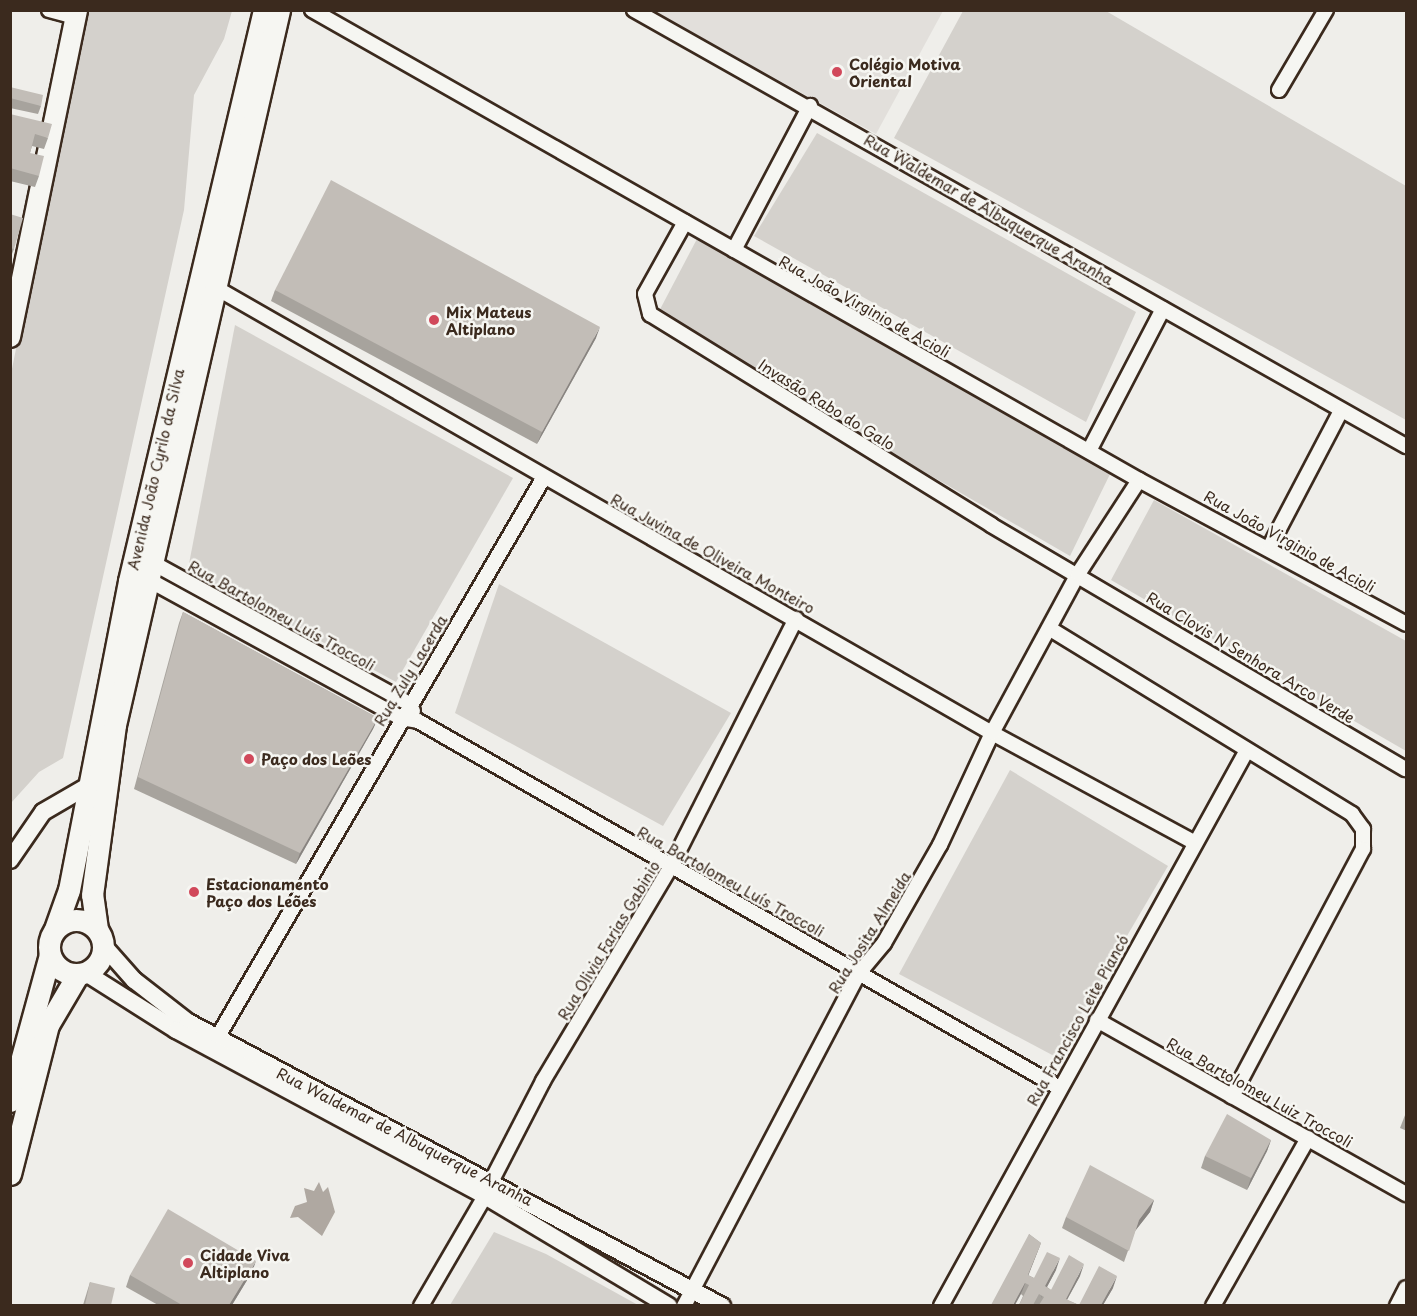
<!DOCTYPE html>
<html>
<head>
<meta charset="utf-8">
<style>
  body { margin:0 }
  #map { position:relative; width:1417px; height:1316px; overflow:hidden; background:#efeeea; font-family:"Playpen Sans",sans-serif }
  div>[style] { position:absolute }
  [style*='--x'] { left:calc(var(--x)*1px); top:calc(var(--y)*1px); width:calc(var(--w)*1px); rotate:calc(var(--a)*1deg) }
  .built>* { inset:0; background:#e2dfdb }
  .green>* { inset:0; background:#d4d1cc }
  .water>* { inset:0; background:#afa8a1 }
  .roads { filter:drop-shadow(2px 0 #3b2a1e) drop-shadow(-2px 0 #3b2a1e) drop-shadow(0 2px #3b2a1e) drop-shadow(0 -2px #3b2a1e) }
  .minor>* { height:14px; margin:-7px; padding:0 7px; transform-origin:7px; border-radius:7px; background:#f6f6f2 }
  .tertiary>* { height:16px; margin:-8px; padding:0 8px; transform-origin:8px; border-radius:8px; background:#f6f6f2 }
  .secondary>* { height:20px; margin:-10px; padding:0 10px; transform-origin:10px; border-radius:10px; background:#f6f6f2 }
  .primary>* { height:21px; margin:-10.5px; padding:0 10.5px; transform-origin:10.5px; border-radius:10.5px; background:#f6f6f2 }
  .primary>.ring { margin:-10.5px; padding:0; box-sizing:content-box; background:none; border:21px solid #f6f6f2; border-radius:50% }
  .wall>* { inset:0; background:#a7a39d }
  .shaded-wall>* { inset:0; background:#888480 }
  .building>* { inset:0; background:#c2bdb7 }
  .dots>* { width:16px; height:16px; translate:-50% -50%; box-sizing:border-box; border:3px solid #f6f6f2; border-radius:50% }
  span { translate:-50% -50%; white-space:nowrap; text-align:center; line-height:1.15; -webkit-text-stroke:5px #f6f6f2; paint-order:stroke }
  .poi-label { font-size:15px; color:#3b2a1e; font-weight:700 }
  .left { translate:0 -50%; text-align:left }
  .street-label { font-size:15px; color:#3b2a1e }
  .frame { position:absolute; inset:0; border:12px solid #3b2a1e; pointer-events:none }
</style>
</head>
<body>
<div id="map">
  <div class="built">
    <div style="clip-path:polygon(653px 11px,943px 11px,876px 134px)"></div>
  </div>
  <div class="green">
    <div style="clip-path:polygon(83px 11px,232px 11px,224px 39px,194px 95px,184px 210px,63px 758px,39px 772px,11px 803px,11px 374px)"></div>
    <div style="clip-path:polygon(963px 11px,1106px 11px,1406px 186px,1406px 420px,894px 138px)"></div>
    <div style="clip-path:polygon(817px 133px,1136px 312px,1086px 422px,754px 236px)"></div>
    <div style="clip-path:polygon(698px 237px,1113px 468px,1070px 556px,656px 317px)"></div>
    <div style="clip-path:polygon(235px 325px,513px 478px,396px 682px,188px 569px)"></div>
    <div style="clip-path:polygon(1154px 500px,1406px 641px,1406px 751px,1111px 580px)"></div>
    <div style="clip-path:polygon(499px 584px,731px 713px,663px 826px,455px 713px)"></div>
    <div style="clip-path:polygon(1010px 770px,1168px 866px,1056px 1057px,899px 974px)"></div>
    <div style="clip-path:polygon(494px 1232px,546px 1254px,638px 1305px,450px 1305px)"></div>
  </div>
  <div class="water">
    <div style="clip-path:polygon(319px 1182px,323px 1192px,328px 1187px,335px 1212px,322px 1236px,298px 1217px,290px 1218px,295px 1206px,307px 1202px,304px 1188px,314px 1191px)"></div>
  </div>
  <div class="roads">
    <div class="minor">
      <div style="--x:49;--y:10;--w:27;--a:15"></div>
      <div style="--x:312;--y:10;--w:951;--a:29.61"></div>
      <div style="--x:1139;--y:480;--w:303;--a:28.3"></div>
      <div style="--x:634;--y:10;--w:887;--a:29.46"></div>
      <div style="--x:1279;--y:90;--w:93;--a:-59.6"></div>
      <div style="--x:685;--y:222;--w:82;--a:119.1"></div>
      <div style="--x:645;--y:294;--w:21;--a:76"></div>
      <div style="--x:650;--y:314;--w:401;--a:31.7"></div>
      <div style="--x:991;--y:525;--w:481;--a:30.5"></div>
      <div style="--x:734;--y:250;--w:163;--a:-62.2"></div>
      <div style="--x:218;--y:289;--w:892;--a:29.84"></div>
      <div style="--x:992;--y:733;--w:230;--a:28.4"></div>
      <div style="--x:1089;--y:451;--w:160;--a:-62.5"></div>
      <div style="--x:1270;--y:546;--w:153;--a:-62.3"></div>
      <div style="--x:153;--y:563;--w:292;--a:28.8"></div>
      <div style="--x:409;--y:704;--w:8;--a:60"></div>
      <div style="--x:149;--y:580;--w:287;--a:28.7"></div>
      <div style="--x:401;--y:718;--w:17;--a:10"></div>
      <div style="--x:418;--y:721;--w:737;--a:29.76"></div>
      <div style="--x:1052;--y:630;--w:352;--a:31.5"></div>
      <div style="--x:1352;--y:814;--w:19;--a:54"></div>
      <div style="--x:1363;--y:829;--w:20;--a:90"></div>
      <div style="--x:1363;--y:849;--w:280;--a:117.9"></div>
      <div style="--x:1097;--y:1020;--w:355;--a:29.4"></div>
      <div style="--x:217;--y:1038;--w:649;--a:-59.76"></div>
      <div style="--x:492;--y:1180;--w:111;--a:-62.7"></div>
      <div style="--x:543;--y:1081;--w:250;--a:-59.2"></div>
      <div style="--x:671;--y:866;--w:277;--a:-63.2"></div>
      <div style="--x:421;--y:1306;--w:127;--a:-59.8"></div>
      <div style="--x:684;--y:1306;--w:376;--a:-62.3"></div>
      <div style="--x:859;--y:973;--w:39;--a:-50"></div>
      <div style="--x:884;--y:943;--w:113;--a:-60.3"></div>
      <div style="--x:940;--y:845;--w:123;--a:-65.1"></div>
      <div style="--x:992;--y:733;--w:181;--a:-61.6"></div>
      <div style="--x:1078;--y:574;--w:112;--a:-57"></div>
      <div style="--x:941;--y:1306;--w:632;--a:-61.17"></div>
      <div style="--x:1213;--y:1306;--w:193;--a:-60.5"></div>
      <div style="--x:1397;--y:1306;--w:20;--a:-63"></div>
    </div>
    <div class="tertiary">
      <div style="--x:10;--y:860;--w:58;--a:-55.5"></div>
      <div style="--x:43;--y:812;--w:50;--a:-30.2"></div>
      <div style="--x:103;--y:945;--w:47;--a:48.5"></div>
      <div style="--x:134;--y:980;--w:68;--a:37.9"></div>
      <div style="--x:188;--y:1022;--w:605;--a:28.01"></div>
      <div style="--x:86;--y:973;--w:107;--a:32.3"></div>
      <div style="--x:176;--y:1030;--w:351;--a:28.2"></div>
      <div style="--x:485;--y:1196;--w:214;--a:30.9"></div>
    </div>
    <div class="secondary">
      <div style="--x:10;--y:337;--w:334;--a:-78.4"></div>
    </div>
    <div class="primary">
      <div class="ring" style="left:49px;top:920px;width:33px;height:33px"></div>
      <div style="--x:55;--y:929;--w:41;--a:-70.3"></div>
      <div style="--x:69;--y:890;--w:315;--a:-79"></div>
      <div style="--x:129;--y:581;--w:587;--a:-76.7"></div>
      <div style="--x:97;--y:929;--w:34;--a:-98"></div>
      <div style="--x:92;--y:895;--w:172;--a:-82.3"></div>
      <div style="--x:115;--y:725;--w:734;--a:-77.08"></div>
      <div style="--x:10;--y:1101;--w:151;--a:-74.7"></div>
      <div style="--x:10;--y:1174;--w:154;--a:-75.7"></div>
      <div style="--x:48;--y:1025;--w:59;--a:-59.5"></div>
    </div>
  </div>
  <div class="wall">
    <div style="clip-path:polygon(10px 87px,41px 106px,38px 114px,10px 108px)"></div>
    <div style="clip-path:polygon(10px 114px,48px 138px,44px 149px,32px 146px,30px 153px,39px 176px,35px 187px,10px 181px)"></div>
    <div style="clip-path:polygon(10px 214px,14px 249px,10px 259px)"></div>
    <div style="clip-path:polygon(275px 290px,596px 338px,537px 444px,271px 301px)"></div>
    <div style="clip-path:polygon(183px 612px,378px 718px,373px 729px,296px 864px,134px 789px,179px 623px)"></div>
    <div style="clip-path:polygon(1407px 1110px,1407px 1131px,1400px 1128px)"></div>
    <div style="clip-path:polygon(1271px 1140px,1267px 1151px,1247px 1190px,1201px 1168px,1205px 1156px)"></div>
    <div style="clip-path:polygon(1154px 1200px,1150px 1212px,1135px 1231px,1124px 1262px,1062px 1228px,1066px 1217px)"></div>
    <div style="clip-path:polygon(1029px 1234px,1041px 1243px,1028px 1275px,1034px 1278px,1056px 1270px,1047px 1287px,1051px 1290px,1080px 1276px,1067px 1300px,1079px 1305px,1113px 1288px,1103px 1305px,1019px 1305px,1023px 1296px,1021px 1294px)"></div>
    <div style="clip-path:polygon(252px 1272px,232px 1305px,158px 1305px,126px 1287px,130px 1275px)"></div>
    <div style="clip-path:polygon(90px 1282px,111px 1305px,83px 1305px)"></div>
  </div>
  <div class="shaded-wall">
    <div style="clip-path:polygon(600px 327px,596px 338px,537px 444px,542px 432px)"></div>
    <div style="clip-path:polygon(378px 718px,373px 729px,296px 864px,300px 853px)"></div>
    <div style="clip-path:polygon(1271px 1140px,1267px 1151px,1247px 1190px,1251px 1178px)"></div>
    <div style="clip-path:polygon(1154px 1200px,1150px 1212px,1135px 1231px,1139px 1220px)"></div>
    <div style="clip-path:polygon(1041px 1243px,1021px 1294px,1015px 1305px,1013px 1305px)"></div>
    <div style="clip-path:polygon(1060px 1258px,1056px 1270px,1041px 1298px,1045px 1286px)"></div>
    <div style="clip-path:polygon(256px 1261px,252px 1272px,232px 1305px,229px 1305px)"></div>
    <div style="clip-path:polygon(1084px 1264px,1080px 1276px,1064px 1305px,1066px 1299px)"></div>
    <div style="clip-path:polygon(1117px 1276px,1113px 1288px,1103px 1305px,1101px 1305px)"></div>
  </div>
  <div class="building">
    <div style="clip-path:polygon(10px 87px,43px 95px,41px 106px,10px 98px)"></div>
    <div style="clip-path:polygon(10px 114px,52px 124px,48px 138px,35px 134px,30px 153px,44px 156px,39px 176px,10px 168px)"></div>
    <div style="clip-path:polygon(331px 180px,600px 327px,542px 432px,275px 290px)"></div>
    <div style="clip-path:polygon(10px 214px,23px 218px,14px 249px,10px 248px)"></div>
    <div style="clip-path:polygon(183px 612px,378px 718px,300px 853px,138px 777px)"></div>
    <div style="clip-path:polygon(1227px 1114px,1271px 1140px,1251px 1178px,1205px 1156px)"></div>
    <div style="clip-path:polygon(1090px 1165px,1154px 1200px,1139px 1220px,1129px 1251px,1066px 1217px)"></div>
    <div style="clip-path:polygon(168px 1209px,256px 1261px,229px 1305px,182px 1305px,130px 1275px)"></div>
    <div style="clip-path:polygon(1029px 1234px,1041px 1243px,1028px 1275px,1034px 1278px,1047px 1252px,1060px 1258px,1045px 1286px,1051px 1290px,1069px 1255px,1084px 1264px,1066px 1299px,1079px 1305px,1099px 1266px,1117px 1276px,1101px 1305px,1039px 1305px,1044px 1297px,1039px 1294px,1033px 1305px,1019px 1305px,1029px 1285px,1025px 1283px,1013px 1305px,991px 1305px)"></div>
    <div style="clip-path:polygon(90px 1282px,115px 1288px,111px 1305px,85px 1305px)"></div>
  </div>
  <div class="dots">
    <div style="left:837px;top:72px;background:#d1495b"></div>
    <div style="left:434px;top:320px;background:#d1495b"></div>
    <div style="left:249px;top:759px;background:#d1495b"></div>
    <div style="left:194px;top:892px;background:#d1495b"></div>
    <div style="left:188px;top:1263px;background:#d1495b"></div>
  </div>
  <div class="poi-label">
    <span class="left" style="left:849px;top:72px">Colégio Motiva<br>Oriental</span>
    <span class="left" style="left:446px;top:320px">Mix Mateus<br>Altiplano</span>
    <span class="left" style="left:261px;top:759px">Paço dos Leões</span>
    <span class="left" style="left:206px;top:892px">Estacionamento<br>Paço dos Leões</span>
    <span class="left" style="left:200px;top:1263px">Cidade Viva<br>Altiplano</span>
  </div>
  <div class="street-label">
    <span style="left:989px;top:209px;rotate:30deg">Rua Waldemar de Albuquerque Aranha</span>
    <span style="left:865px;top:306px;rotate:29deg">Rua João Virginio de Acioli</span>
    <span style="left:827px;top:404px;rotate:32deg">Invasão Rabo do Galo</span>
    <span style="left:155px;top:469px;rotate:-77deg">Avenida João Cyrilo da Silva</span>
    <span style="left:1290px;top:541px;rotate:29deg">Rua João Virginio de Acioli</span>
    <span style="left:713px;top:553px;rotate:29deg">Rua Juvina de Oliveira Monteiro</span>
    <span style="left:282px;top:615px;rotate:29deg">Rua Bartolomeu Luís Troccoli</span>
    <span style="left:1251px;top:657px;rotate:31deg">Rua Clovis N Senhora Arco Verde</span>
    <span style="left:410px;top:670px;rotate:-59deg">Rua Zuly Lacerda</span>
    <span style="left:731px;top:881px;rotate:29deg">Rua Bartolomeu Luís Troccoli</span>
    <span style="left:869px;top:932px;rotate:-58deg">Rua Josita Almeida</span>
    <span style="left:608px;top:940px;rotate:-59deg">Rua Olivia Farias Gabinio</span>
    <span style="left:1077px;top:1020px;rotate:-61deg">Rua Francisco Leite Piancó</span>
    <span style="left:1260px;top:1092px;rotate:29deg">Rua Bartolomeu Luiz Troccoli</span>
    <span style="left:405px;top:1136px;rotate:27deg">Rua Waldemar de Albuquerque Aranha</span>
  </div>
  <div class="frame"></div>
</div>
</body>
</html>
